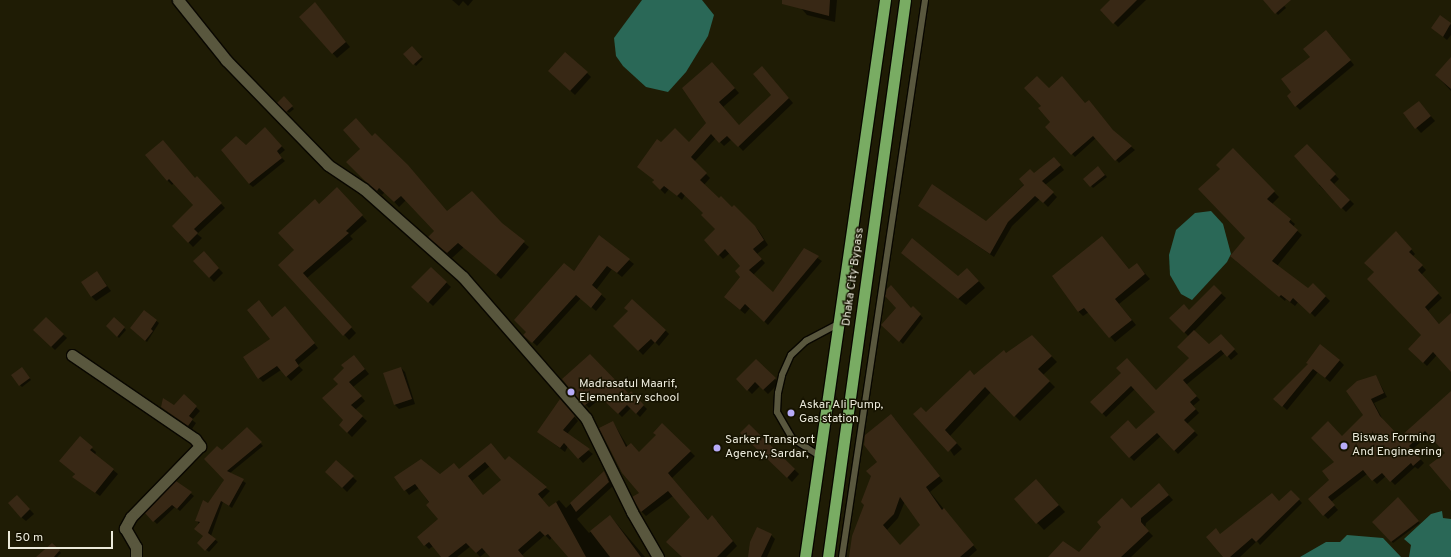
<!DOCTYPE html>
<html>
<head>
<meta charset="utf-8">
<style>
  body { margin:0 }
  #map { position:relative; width:1451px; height:557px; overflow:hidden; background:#1f1c05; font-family:Overpass,sans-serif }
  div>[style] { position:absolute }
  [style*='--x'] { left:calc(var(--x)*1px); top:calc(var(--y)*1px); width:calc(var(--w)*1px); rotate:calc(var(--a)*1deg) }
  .water>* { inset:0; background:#2a6857 }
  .shadow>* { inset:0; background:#0007 }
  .building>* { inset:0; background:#382815 }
  .roads { filter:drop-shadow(1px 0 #090700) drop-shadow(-1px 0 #090700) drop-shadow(0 1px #090700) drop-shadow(0 -1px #090700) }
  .service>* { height:6px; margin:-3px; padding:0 3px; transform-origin:3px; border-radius:3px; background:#59573e }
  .minor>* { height:11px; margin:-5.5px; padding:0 5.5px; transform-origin:5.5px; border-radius:5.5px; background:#59573e }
  .trunk>* { height:11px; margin:-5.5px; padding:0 5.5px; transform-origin:5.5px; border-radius:5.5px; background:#79ac63 }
  .dots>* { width:11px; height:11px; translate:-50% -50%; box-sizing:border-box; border:2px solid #161300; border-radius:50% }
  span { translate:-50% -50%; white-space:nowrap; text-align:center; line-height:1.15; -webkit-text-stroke:3px #161300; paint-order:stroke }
  .street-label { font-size:12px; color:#ebeadb }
  .poi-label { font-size:12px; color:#ebeadb }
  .left { translate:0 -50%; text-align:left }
  .scale { position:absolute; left:8px; top:531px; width:105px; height:18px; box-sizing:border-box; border:2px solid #ebeadb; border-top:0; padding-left:5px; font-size:12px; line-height:14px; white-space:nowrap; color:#ebeadb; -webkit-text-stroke:3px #161300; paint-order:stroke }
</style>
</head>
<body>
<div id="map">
  <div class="water">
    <div style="clip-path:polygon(642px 0,702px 0,714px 15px,708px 36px,686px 72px,668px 92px,646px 87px,623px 66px,616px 56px,614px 38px)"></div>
    <div style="clip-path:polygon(1211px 211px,1223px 224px,1231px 254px,1227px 262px,1192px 300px,1181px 294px,1170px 275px,1169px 255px,1176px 230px,1195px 213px)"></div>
    <div style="clip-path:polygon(1442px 511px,1443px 518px,1451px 519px,1451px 557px,1409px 557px,1411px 545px,1404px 539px,1431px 514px)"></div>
    <div style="clip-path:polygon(1347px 535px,1383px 538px,1401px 557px,1300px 557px,1326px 542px,1340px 542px)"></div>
  </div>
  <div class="shadow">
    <div style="clip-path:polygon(452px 0,473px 0,468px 6px,463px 1px,459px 6px)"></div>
    <div style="clip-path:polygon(800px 0,837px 0,835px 22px,807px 15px,801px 8px)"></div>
    <div style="clip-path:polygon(1111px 0,1146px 0,1118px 27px,1101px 10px)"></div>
    <div style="clip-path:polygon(1272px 0,1279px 0,1286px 8px,1278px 15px,1268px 3px)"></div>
    <div style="clip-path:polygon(315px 4px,350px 47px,337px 58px,300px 17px)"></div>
    <div style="clip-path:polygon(1441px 17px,1451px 25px,1451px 35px,1447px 40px,1436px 31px)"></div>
    <div style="clip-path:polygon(1331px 36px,1354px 65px,1300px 110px,1296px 106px,1293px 92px,1311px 57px)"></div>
    <div style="clip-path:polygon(412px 48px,423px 59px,416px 66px,405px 54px)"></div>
    <div style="clip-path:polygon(1451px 59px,1451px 91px,1436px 75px)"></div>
    <div style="clip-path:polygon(712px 63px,739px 93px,723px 107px,740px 127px,772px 95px,766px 72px,793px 103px,743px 151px,732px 139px,724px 146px,716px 138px,694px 162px,710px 178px,704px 185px,719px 199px,732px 208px,734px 206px,759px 231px,768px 245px,757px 254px,765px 263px,753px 275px,773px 294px,804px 249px,822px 261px,768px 325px,750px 308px,745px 314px,729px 301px,742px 277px,742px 267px,730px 253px,723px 259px,705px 240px,716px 229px,705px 213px,685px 195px,682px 200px,669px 189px,665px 194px,653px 182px,661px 143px,689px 143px,707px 123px)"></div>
    <div style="clip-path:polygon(587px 73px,591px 77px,575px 95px,553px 75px)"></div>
    <div style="clip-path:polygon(1049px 90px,1086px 104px,1089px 101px,1115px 133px,1135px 150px,1119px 163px,1096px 138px,1075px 157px,1046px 127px,1051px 122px,1043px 106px)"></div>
    <div style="clip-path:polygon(284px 98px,294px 109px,289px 113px,279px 103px)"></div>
    <div style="clip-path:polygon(1423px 107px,1435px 121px,1421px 133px,1404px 114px)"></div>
    <div style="clip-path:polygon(265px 129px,285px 150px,279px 155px,285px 161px,253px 187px,249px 184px,246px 146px)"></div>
    <div style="clip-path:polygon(372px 137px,447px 212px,503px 225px,529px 247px,501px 279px,464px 247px,452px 258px,434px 241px,435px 231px,406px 200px,399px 207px,385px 192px,382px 195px,371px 186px)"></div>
    <div style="clip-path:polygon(1307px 145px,1339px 179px,1334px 184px,1354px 204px,1346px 212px,1319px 185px,1321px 183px)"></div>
    <div style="clip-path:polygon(1233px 150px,1279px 197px,1272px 204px,1295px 224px,1293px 227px,1302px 235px,1277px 266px,1308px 290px,1313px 284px,1330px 301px,1315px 317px,1299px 301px,1295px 306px,1286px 299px,1285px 301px,1236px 261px,1246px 238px,1221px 169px)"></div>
    <div style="clip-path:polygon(146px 155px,201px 182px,225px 208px,197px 234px,202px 238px,193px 247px,173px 226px,194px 205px,174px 183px,172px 185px,168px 181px)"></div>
    <div style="clip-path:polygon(1058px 162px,1064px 170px,1045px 185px,1057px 197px,1048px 207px,1040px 199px,1012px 226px,994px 257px,919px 206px,986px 223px,1034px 174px)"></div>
    <div style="clip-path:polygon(1100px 169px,1107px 177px,1093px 188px,1085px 179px)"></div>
    <div style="clip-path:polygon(342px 194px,367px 221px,350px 236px,353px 239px,307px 278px,356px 333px,349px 340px,280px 265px,296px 250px,319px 205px)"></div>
    <div style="clip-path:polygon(1400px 236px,1415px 254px,1413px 256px,1426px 270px,1421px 275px,1442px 298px,1428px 311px,1440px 325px,1451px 314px,1451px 370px,1437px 355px,1427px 366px,1409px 349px,1422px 335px,1375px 272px)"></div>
    <div style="clip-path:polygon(600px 237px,634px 264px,622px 277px,612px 269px,596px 290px,606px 299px,596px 311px,581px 298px,537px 346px,525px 335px)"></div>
    <div style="clip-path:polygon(1107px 243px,1130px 270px,1141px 269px,1150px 279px,1119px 304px,1136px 325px,1115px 342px,1089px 312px,1083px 316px,1078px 311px)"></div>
    <div style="clip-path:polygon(204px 253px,223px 273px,214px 282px,194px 261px)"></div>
    <div style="clip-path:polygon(902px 253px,958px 278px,974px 276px,985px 288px,966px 305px)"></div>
    <div style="clip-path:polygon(431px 268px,451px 287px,433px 306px,413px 287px)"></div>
    <div style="clip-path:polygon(97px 272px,111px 291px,96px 301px,91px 296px)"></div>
    <div style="clip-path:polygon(1214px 287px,1226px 298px,1194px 331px,1209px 346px,1221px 335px,1238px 354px,1231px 360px,1225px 353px,1186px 385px,1200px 400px,1193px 406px,1199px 413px,1187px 424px,1198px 435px,1178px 454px,1161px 436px,1134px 461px,1130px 457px,1136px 430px,1156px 412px,1135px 389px,1106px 417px,1092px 402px,1122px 373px,1156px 392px,1190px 358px,1189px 337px,1171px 318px,1190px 312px)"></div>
    <div style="clip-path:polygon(913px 308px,923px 318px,903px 344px,883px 325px)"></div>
    <div style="clip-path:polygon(144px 311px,159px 323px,147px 342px,133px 330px)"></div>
    <div style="clip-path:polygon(289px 312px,318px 348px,298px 365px,303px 370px,291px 381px,281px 370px,263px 382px,259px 378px,271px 339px,273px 318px)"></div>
    <div style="clip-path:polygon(46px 318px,67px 338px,55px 350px,34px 330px)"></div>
    <div style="clip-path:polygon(114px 318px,126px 330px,119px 338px,107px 326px)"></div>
    <div style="clip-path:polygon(615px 326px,665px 330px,669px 334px,659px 346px,655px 342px,643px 355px)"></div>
    <div style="clip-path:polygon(1032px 336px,1057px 362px,1043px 375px,1055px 387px,1020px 421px,991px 392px,950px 436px,962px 449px,954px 456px,926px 413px)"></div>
    <div style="clip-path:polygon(354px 356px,369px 374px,353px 387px,365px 401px,355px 410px,367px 421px,352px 437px,340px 425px,344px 420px,339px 384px)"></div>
    <div style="clip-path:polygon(756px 360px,779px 383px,768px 394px,760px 386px,752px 394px,737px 379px)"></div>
    <div style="clip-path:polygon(1339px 360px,1344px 365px,1330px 382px,1318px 372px,1287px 410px,1275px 399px,1309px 364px)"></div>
    <div style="clip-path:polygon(401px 368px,405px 372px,415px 404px,399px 409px,395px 405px)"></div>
    <div style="clip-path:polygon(24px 371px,31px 380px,22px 387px,20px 385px)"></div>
    <div style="clip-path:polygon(1376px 376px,1387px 397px,1374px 403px,1384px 422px,1400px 438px,1451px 393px,1451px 489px,1446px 453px,1429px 434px,1412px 450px,1424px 463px,1418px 469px,1415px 467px,1395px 485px,1386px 476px,1377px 484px,1367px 474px,1331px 502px,1338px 510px,1328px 519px,1324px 515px,1342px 437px,1365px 415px)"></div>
    <div style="clip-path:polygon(563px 379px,629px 395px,631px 393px,647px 409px,640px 417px,631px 408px,622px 417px,602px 397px,589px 408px)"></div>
    <div style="clip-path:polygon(184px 396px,200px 411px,192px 420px,196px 423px,192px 429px,162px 407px,174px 407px)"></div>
    <div style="clip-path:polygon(564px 404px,578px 421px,567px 434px,593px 454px,583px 463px,568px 446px,565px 452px,538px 432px)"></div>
    <div style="clip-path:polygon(evenodd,895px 419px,943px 481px,930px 492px,977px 550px,969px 557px,850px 557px,878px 462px,895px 419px,905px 501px,922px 525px,900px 546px,887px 530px,898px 518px,905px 501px)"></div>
    <div style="clip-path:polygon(613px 422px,628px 447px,639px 453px,690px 451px,695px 456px,672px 478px,709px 521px,717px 521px,737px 546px,726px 557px,683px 557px,692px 517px,673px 496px,646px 516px,641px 511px,640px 493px)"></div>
    <div style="clip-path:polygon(749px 425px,799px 474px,792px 482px,742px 433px)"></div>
    <div style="clip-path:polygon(247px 429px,263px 446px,230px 473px,246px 483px,232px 508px,223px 502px,211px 536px,218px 542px,209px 552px,198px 543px,204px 537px,197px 520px,225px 480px,222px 452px)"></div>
    <div style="clip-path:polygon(80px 438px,96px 452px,95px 455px,118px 474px,100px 496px,74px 477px)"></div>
    <div style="clip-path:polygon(evenodd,490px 444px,506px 462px,550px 491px,542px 499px,549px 508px,559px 500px,566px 508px,604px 473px,613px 486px,577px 519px,589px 533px,610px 516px,645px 557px,575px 557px,552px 537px,550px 540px,545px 535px,522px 555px,523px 557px,492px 557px,487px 551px,480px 557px,471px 546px,457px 557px,442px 557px,433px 546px,429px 549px,425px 545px,440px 519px,419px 488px,409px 495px,396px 477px,440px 475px,460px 470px,490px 444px,490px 466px,502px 480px,483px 496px,472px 481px,490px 466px)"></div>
    <div style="clip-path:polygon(336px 461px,357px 481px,347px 492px,327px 472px)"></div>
    <div style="clip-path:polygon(176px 482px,194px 496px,180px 511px,175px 507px,157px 524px,146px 513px)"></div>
    <div style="clip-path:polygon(1043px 487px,1065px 512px,1044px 530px,1015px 499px)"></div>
    <div style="clip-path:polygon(1164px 490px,1173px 500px,1146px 523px,1145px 528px,1153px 536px,1131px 557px,1049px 557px,1080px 554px,1131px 509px)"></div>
    <div style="clip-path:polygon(1291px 491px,1302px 503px,1260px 545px,1257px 541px,1240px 557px,1224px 557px,1221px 535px,1279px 502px)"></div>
    <div style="clip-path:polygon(1398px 498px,1420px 523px,1393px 543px,1373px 522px)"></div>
    <div style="clip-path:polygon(21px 500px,34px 514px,26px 521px,21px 517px)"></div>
    <div style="clip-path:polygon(771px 535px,775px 539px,767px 557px,749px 557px)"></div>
    <div style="clip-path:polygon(52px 544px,61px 553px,57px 557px,38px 557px)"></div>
  </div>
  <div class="building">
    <div style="clip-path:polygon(782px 0,830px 0,829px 16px,782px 4px)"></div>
    <div style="clip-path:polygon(1110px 0,1137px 0,1113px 24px,1100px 10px)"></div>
    <div style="clip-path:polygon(1263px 0,1291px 0,1275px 14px)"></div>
    <div style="clip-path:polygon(315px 2px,346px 42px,332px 54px,299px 17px)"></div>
    <div style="clip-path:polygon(1440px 15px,1451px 23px,1443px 37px,1431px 28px)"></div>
    <div style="clip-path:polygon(1326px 30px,1351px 60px,1295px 107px,1287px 96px,1291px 92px,1281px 79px,1310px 57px,1303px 49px)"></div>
    <div style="clip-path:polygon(412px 46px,422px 57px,413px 65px,403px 54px)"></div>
    <div style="clip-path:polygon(565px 52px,588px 72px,570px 91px,548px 71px)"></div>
    <div style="clip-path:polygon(1451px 57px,1451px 89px,1435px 75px)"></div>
    <div style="clip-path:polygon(712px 62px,735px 88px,719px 102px,739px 125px,771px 95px,753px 74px,762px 66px,789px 98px,738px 147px,727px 136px,719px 143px,711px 134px,691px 157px,707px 173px,700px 180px,719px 198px,721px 196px,732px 207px,734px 205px,755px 226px,764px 240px,753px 249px,762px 259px,749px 270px,773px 292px,804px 248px,819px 256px,764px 322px,745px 304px,740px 310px,724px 297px,740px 277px,735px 271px,740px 266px,725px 249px,718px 256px,704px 240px,715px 229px,701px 215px,703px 213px,681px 192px,677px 196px,664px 186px,660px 190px,652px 182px,654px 180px,637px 167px,657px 139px,661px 142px,675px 128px,689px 142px,706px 123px,682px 88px)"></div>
    <div style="clip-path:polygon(1037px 76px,1049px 88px,1062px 76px,1085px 103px,1089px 100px,1113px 130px,1132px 146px,1115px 161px,1093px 136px,1071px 155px,1045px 127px,1050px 122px,1038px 108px,1041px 106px,1024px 88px)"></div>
    <div style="clip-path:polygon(284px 96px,293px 106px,286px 112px,277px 103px)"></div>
    <div style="clip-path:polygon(1419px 101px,1431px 116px,1415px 129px,1403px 113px)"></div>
    <div style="clip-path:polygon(356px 118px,372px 136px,375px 133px,408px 165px,447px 211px,472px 191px,502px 223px,525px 241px,496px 275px,458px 243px,447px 253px,428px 237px,434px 231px,401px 196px,394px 202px,379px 188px,377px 191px,365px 181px,346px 162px,360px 149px,343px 130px)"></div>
    <div style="clip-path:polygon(265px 127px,282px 146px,277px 151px,282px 158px,249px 184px,221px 150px,236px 136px,246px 145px)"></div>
    <div style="clip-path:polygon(163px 140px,195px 178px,197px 176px,222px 203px,194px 229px,198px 233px,188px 243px,172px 226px,193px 205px,169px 179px,167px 181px,145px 155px)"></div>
    <div style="clip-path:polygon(1307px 144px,1336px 174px,1330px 180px,1350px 200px,1341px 209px,1294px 156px)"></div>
    <div style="clip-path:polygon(1233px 148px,1275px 191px,1267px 199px,1291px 219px,1289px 222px,1298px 230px,1272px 261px,1308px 288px,1313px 283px,1326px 296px,1310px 314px,1293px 298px,1290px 302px,1281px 295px,1279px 297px,1230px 256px,1245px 238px,1198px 189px,1220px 169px,1216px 165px)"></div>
    <div style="clip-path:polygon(1054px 157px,1061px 165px,1042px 181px,1054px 192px,1043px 203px,1035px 196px,1008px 222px,990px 254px,918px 206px,932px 184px,986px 221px,1024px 185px,1019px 179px,1030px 169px,1034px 173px)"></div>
    <div style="clip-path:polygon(1098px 166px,1105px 175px,1090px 187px,1083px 179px)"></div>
    <div style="clip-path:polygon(337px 187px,363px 215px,346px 231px,349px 233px,303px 273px,352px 327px,343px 336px,278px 265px,294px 250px,278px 233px,315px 199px,319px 204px)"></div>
    <div style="clip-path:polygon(1396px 231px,1412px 249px,1409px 252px,1423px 265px,1418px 270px,1439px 293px,1425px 307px,1439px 324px,1451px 313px,1451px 372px,1433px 352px,1423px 363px,1408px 349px,1421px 335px,1367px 279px,1374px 272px,1364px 263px)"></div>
    <div style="clip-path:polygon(599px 235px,630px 259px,617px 273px,607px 266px,592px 285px,602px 294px,591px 308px,576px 295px,532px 343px,523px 335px,526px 332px,514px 320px,564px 263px,574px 271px)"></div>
    <div style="clip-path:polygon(1102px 236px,1129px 269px,1137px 263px,1145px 274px,1115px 299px,1132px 320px,1109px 338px,1084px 308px,1078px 312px,1052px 276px)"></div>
    <div style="clip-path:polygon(912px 238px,958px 276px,967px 268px,979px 281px,958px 299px,901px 253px)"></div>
    <div style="clip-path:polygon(204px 251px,219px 268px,209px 278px,193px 261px)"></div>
    <div style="clip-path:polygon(431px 267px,447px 282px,428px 303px,411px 287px)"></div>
    <div style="clip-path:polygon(97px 271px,107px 286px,91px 297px,81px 282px)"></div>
    <div style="clip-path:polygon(891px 285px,911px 308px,913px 306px,921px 314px,899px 342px,881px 325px,896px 308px,885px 296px,887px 289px)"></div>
    <div style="clip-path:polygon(1214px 285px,1222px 293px,1184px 333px,1169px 318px,1184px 304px,1189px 310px)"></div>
    <div style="clip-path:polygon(632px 299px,666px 330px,655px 343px,651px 339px,638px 351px,613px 326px,628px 311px,624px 308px)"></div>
    <div style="clip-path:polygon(259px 300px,272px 317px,285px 306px,315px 343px,295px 360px,299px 366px,286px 377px,277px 366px,258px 379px,243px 357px,270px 339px,247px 310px)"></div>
    <div style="clip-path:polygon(144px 310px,157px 320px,151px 329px,153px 331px,145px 341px,130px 328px)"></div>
    <div style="clip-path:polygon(46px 317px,64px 334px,51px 347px,33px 330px)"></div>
    <div style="clip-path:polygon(114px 317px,125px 327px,117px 337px,106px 326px)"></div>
    <div style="clip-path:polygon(1194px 330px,1209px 344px,1221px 334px,1235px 349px,1227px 357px,1221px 350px,1183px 380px,1197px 396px,1190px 402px,1196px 409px,1184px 420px,1195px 431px,1174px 451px,1157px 433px,1129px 458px,1110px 437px,1128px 420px,1136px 429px,1155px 412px,1131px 386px,1102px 414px,1090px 402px,1121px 373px,1116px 368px,1127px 358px,1156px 390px,1189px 358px,1177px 347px)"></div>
    <div style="clip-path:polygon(1032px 335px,1052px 356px,1038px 369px,1050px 381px,1014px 417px,985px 387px,945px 430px,957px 443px,948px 452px,913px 414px,921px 407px,926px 412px,970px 370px,974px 375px,1004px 350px,1006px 353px)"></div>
    <div style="clip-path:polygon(1320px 344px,1340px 360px,1325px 378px,1313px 369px,1282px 407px,1273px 399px,1308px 364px,1306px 363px)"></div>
    <div style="clip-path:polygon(590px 354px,629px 394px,631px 391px,644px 405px,636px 414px,627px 405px,618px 414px,598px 395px,584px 406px,562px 379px)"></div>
    <div style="clip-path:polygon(354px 355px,365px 369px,349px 382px,362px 396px,351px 405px,363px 416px,347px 433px,339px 425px,343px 420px,322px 398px,338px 384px,333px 379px,344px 368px,341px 365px)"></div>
    <div style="clip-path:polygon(756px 359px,776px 378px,763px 390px,755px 382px,747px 391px,736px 379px)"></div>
    <div style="clip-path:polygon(22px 367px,30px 378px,19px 386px,11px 375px)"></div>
    <div style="clip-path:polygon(401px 367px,412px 399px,394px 405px,383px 373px)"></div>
    <div style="clip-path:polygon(1376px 375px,1384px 393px,1371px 399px,1380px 416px,1400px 437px,1451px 391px,1451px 491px,1429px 465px,1445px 453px,1425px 431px,1409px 446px,1421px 459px,1413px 466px,1411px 463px,1390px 482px,1382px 473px,1372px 481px,1363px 470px,1328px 497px,1335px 505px,1323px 516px,1308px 499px,1329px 480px,1322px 471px,1334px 462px,1311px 438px,1328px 421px,1342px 436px,1363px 415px,1346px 391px,1357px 381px)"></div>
    <div style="clip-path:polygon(184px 394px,197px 406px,189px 416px,193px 419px,188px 426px,161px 407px,163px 398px,174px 405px)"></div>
    <div style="clip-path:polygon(560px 399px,575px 416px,563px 430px,590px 449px,578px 459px,564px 443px,560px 448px,537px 432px)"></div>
    <div style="clip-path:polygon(evenodd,891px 414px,940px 476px,926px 487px,942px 510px,944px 508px,974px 545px,960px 557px,849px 557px,852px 536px,864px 505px,861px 502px,871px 476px,866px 471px,877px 462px,864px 445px,865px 435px,891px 414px,900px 497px,920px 525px,900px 545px,883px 525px,894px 514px,900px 497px)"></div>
    <div style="clip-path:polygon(613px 421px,626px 447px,631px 443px,639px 452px,656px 435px,653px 433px,662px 423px,691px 451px,668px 473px,708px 520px,712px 515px,733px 541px,717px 557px,682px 557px,666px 542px,690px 517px,668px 491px,641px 512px,632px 497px,639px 493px,622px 473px,599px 428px)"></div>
    <div style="clip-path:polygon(749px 424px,795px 469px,787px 478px,740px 433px)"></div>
    <div style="clip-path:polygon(247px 427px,262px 442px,227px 471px,244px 479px,229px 506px,221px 501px,208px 533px,216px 539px,205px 551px,197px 543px,203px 536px,194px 529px,200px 522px,195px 521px,203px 500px,208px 503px,224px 480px,204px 459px,217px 446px,222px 450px)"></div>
    <div style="clip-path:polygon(80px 436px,93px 447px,90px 450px,114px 469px,95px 493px,72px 477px,75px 474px,59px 461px)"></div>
    <div style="clip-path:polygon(evenodd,491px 443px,505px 460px,509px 456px,547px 487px,538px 494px,549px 507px,556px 502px,586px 557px,568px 557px,548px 534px,545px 536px,540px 531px,518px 550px,524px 557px,490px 557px,482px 548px,476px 553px,466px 543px,448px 557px,441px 557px,429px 542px,424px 546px,417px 537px,438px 519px,426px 505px,429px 502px,415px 484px,404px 491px,394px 477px,421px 459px,440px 474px,454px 463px,459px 469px,491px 443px,485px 462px,501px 480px,483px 495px,468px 476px,485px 462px)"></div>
    <div style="clip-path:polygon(336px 460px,354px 476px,342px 488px,325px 472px)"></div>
    <div style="clip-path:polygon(604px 471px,609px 482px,576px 512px,570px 503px)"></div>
    <div style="clip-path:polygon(1036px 479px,1059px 505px,1036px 524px,1014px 499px)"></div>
    <div style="clip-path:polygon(176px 481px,192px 492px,177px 509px,172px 505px,153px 522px,145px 513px)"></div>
    <div style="clip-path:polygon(1159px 483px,1169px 495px,1141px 518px,1141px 522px,1149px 531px,1121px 557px,1048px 557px,1063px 541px,1079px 552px,1101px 527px,1097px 522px,1122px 498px,1131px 508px)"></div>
    <div style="clip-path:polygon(1291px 490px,1300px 499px,1256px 542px,1252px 538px,1230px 557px,1223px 557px,1206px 537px,1216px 528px,1220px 534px,1272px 493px,1279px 501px)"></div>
    <div style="clip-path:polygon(17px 495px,30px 509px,21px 518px,8px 503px)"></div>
    <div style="clip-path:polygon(1398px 497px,1419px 521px,1391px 542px,1372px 522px)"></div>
    <div style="clip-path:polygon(610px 515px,641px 557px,610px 557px,590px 531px)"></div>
    <div style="clip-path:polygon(757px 527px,772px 534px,761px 557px,748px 557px,750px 542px)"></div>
    <div style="clip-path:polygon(52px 543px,60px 550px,54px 557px,36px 557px)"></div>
  </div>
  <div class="roads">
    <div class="service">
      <div style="--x:818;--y:455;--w:31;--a:-147"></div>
      <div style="--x:792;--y:438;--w:30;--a:-120"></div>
      <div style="--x:777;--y:412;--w:19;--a:-87"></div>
      <div style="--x:778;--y:393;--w:18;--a:-77"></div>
      <div style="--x:782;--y:375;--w:22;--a:-66"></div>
      <div style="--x:791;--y:355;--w:21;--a:-43"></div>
      <div style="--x:806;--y:341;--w:36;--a:-28"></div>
      <div style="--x:842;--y:557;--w:563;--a:-81.52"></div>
    </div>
    <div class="minor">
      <div style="--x:178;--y:0;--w:77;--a:51.3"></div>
      <div style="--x:226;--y:60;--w:146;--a:45.8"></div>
      <div style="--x:328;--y:165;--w:43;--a:33.7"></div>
      <div style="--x:364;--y:189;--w:132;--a:41.6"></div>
      <div style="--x:463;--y:277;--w:187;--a:48.9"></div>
      <div style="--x:586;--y:418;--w:105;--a:63.9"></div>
      <div style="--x:632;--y:512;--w:52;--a:60"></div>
      <div style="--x:72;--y:355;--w:149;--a:34.3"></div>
      <div style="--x:195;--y:439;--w:9;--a:54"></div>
      <div style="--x:200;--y:446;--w:99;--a:134.2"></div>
      <div style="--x:131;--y:517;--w:13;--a:119"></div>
      <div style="--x:125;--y:528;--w:22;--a:60"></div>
      <div style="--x:136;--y:547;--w:10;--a:90"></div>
    </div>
    <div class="trunk">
      <div style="--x:805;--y:557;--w:563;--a:-81.83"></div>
      <div style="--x:828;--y:557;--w:562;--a:-82.13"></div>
    </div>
  </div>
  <div class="dots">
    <div style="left:571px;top:392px;background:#b7abf8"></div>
    <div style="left:791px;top:413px;background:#b7abf8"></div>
    <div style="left:1344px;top:446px;background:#b7abf8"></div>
    <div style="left:717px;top:448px;background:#b7abf8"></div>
  </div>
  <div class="street-label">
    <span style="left:854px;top:277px;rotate:-82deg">Dhaka City Bypass</span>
  </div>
  <div class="poi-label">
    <span class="left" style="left:579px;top:392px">Madrasatul Maarif,<br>Elementary school</span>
    <span class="left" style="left:799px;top:413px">Askar Ali Pump,<br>Gas station</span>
    <span class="left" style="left:1352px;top:446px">Biswas Forming<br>And Engineering</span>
    <span class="left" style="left:725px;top:448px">Sarker Transport<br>Agency, Sardar,</span>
  </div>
  <div class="scale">50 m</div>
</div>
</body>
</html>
